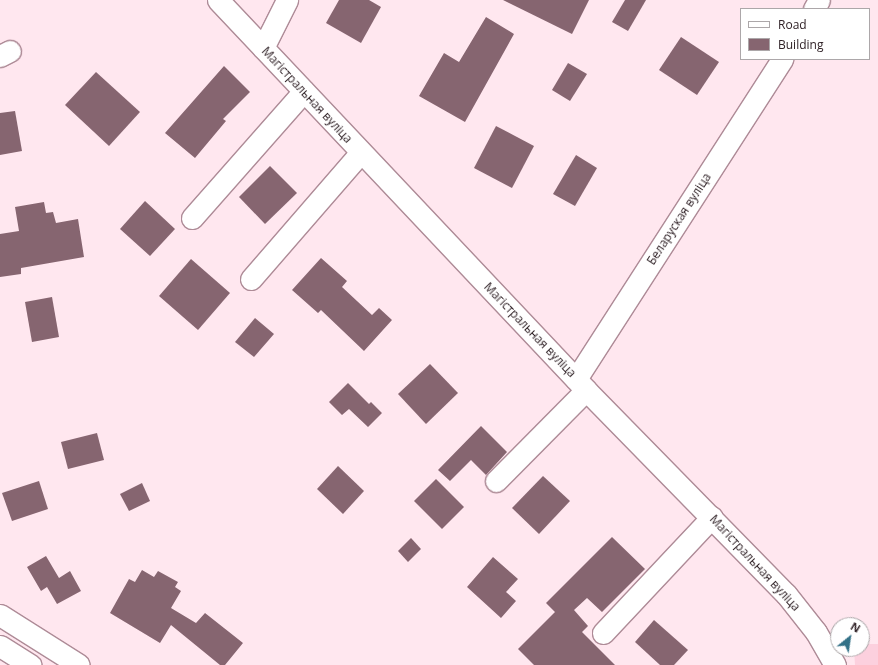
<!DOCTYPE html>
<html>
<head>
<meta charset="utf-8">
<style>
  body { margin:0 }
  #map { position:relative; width:878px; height:665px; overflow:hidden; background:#ffe7ef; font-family:"Open Sans",sans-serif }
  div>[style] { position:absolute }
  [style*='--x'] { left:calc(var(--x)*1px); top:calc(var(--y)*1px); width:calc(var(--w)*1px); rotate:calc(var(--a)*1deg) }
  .green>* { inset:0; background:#fcd0de }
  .building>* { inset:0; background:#866570 }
  .roads { filter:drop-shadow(1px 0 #ae8b97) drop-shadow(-1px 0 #ae8b97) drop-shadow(0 1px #ae8b97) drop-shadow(0 -1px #ae8b97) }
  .minor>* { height:21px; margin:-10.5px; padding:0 10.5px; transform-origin:10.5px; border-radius:10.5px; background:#fff }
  span { translate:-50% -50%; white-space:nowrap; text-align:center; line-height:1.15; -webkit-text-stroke:4px #fff; paint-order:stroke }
  .street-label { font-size:12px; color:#302227 }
  .legend { position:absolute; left:740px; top:8px; width:130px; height:52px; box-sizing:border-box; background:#fff; border:1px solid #aca7a9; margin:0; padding:5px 7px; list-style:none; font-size:12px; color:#302227 }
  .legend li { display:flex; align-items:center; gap:8px; height:20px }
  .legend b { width:20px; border:1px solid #aca7a9 }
  .north { position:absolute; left:830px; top:617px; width:40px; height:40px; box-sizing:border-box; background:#fff; border:1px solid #aca7a9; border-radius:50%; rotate:30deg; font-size:11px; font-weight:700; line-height:16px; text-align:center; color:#302227 }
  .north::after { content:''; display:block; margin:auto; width:14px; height:18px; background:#337187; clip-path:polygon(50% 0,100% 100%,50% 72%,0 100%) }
</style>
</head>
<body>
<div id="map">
  <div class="green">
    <div style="clip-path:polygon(862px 644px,878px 644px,878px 665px,855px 665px,854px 649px,862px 649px)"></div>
  </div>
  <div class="building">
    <div style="clip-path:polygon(339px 0,369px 0,381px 7px,361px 43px,326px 23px)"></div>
    <div style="clip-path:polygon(503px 0,589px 0,572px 34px)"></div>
    <div style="clip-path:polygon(625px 0,646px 0,628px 31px,612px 22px)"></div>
    <div style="clip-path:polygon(486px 17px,514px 34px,465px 122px,419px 96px,444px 53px,459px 62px)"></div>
    <div style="clip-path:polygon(681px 37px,719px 62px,697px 95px,659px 70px)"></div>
    <div style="clip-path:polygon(568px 63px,587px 74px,570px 101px,552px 90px)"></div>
    <div style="clip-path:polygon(224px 66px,250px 92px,223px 119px,226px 121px,195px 158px,165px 133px)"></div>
    <div style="clip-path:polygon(96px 72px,140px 112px,109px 146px,65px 105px)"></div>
    <div style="clip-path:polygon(15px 111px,22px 151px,0 155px,0 113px)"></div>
    <div style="clip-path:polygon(496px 126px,534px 146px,512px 188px,474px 168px)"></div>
    <div style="clip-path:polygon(576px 155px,597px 168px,575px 206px,553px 194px)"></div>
    <div style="clip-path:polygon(270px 166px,297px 193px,265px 224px,239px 197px)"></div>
    <div style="clip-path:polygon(145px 201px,175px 229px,150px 256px,120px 229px)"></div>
    <div style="clip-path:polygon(44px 202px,46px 213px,53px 212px,56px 223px,78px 219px,84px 257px,21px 268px,21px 274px,0 277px,0 234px,19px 231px,15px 207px)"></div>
    <div style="clip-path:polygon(321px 258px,347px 281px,342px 287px,372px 315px,379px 308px,392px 320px,364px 351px,321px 310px,318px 313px,292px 290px)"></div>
    <div style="clip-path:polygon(191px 259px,230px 293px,198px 330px,159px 296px)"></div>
    <div style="clip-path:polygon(52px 297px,59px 337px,32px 342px,25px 302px)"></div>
    <div style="clip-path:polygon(255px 318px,274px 334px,254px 357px,235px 342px)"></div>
    <div style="clip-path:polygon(430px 364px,458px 393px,426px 424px,398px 394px)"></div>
    <div style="clip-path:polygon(348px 383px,369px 404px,371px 402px,382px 413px,368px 427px,349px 409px,342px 415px,329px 402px)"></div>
    <div style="clip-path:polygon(481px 426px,507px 452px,486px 475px,471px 460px,450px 481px,438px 470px)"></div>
    <div style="clip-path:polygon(97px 433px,104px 460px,68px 469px,61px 442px)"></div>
    <div style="clip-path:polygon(338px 466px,364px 491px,343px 514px,317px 489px)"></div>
    <div style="clip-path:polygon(543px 476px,570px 501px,539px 534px,512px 508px)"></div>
    <div style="clip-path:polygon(436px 479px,464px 507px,442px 529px,414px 501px)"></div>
    <div style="clip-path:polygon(39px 481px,48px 509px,12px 521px,2px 493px)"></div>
    <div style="clip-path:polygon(142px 483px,150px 501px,129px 511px,120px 494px)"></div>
    <div style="clip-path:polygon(612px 537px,645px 569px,602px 612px,587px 598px,574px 610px,588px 626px,582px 632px,615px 665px,534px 665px,518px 649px,555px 612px,546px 603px)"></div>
    <div style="clip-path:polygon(411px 538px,421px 549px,408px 562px,398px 551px)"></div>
    <div style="clip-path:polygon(46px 556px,59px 578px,70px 571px,81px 591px,57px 604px,47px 587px,41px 591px,27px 567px)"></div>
    <div style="clip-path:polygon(493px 557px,518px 579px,506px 592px,516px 601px,501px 618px,467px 587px)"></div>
    <div style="clip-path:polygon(142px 570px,154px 577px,158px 571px,178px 582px,175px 587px,181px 591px,171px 608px,196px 623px,205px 613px,243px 643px,225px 665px,220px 665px,171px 625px,160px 643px,110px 613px,129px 579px,135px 582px)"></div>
    <div style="clip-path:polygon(654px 620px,688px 650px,674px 665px,660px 665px,635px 642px)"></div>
  </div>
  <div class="roads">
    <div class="minor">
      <div style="--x:218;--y:0;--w:536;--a:46.66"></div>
      <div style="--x:586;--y:390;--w:286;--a:45.6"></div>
      <div style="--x:786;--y:594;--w:48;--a:51.7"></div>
      <div style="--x:816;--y:632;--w:38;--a:60"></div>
      <div style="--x:814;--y:9;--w:10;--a:-61"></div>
      <div style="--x:263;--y:48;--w:54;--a:-63.4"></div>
      <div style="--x:0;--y:56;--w:11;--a:-27"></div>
      <div style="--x:192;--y:218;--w:169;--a:-48.6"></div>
      <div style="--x:251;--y:279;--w:167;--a:-49.1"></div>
      <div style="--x:576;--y:379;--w:381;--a:-57.2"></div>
      <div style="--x:496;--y:481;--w:128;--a:-45.3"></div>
      <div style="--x:0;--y:615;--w:93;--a:32.3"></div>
      <div style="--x:603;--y:633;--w:159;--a:-46.8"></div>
      <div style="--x:0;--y:646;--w:36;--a:32"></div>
    </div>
  </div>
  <div class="street-label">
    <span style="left:307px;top:95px;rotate:47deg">Магістральная вуліца</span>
    <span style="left:679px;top:219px;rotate:-57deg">Беларуская вуліца</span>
    <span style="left:530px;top:330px;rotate:46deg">Магістральная вуліца</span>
    <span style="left:755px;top:563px;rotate:47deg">Магістральная вуліца</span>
  </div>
  <ul class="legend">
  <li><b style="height:5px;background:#fff"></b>Road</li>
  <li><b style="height:11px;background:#866570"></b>Building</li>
  </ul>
  <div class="north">N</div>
</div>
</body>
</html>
